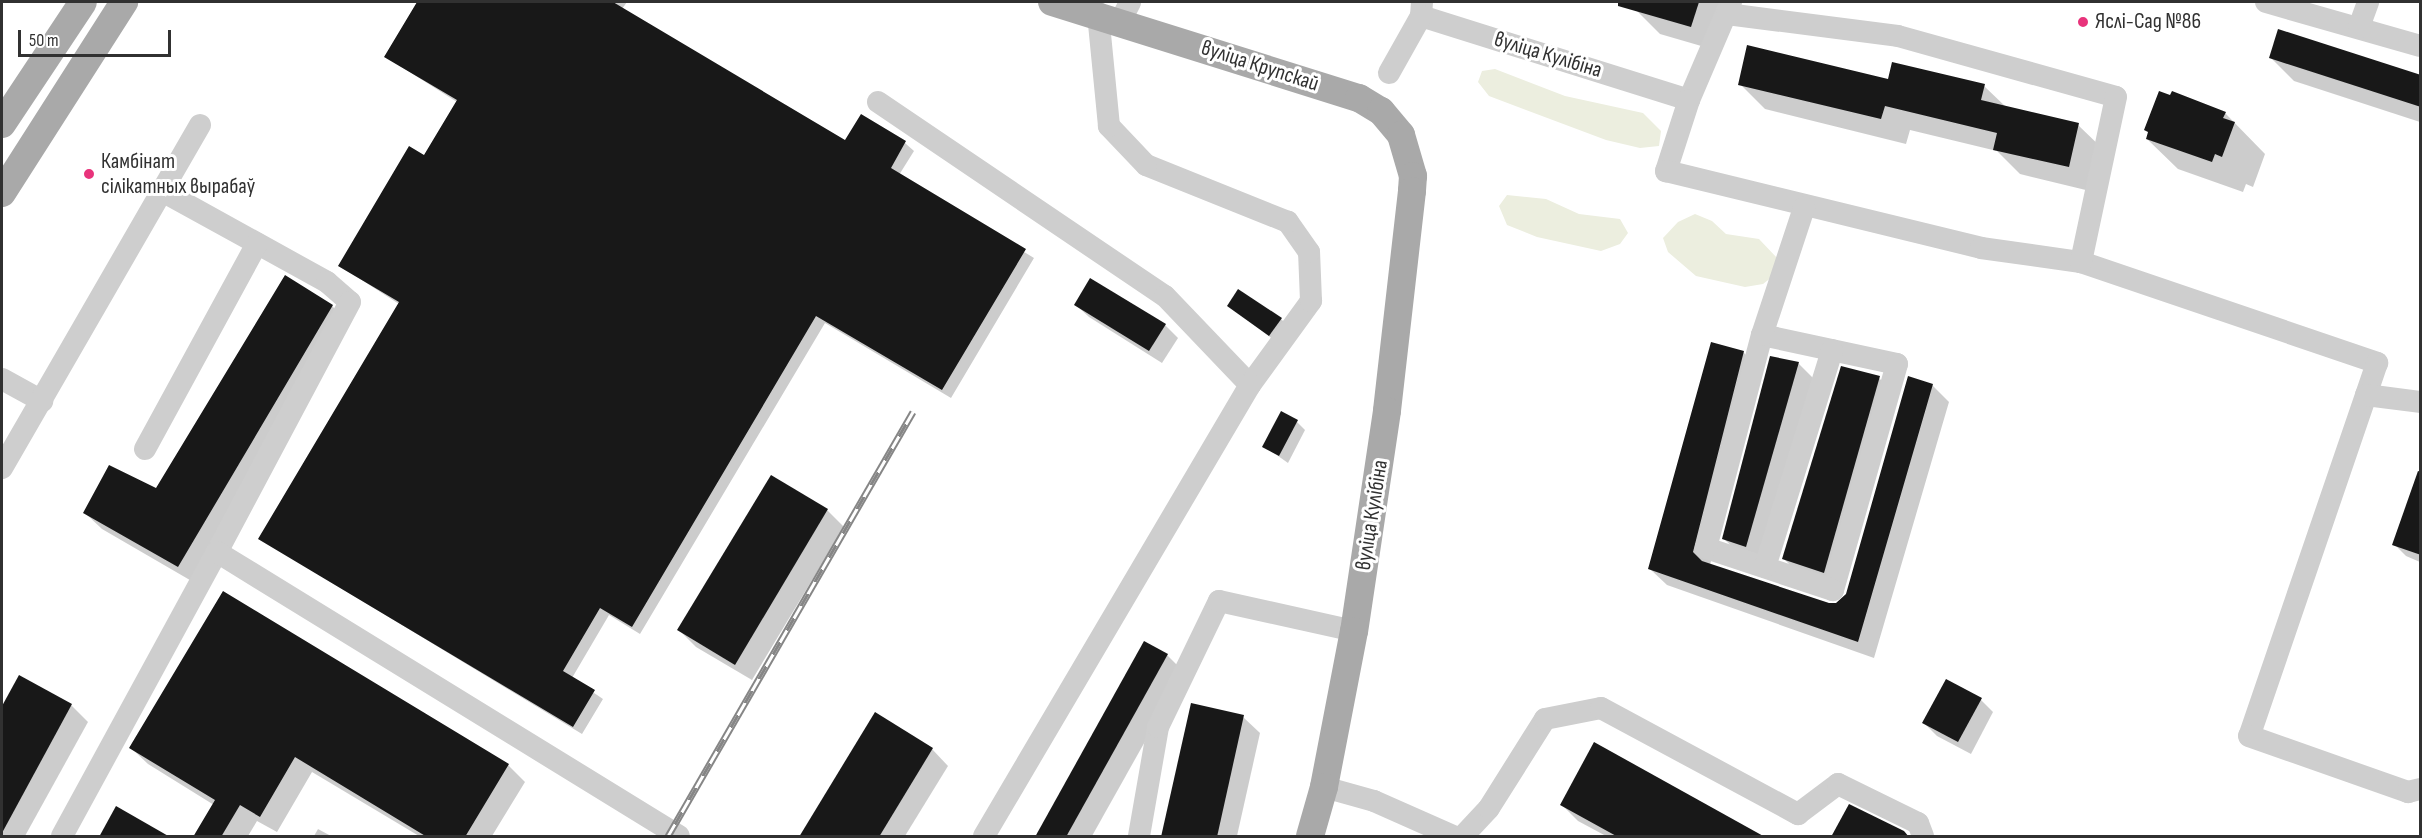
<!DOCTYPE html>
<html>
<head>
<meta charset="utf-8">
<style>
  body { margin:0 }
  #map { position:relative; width:2422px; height:838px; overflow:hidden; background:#fff; font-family:"Sofia Sans Condensed",sans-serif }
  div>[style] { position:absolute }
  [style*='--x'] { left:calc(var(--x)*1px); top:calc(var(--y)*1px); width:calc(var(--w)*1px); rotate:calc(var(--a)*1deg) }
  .green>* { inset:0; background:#eceedf }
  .shadow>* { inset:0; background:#0003 }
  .building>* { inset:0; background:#181818 }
  .minor>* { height:22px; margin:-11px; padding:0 11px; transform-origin:11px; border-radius:11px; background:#cecece }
  .major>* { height:28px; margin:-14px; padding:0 14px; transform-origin:14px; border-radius:14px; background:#a9a9a9 }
  .rail>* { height:7px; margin-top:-3.5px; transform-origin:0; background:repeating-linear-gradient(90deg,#fff 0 14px,#868686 0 28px); box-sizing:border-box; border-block:2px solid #868686 }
  .dots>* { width:16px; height:16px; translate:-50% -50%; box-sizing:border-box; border:3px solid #fff; border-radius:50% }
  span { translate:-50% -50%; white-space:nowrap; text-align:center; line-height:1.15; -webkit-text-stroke:6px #fff; paint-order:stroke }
  .poi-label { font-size:22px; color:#313131 }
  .left { translate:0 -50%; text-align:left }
  .street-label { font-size:22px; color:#313131 }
  .frame { position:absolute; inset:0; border:3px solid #313131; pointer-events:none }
  .scale { position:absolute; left:18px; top:30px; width:153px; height:27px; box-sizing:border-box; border:3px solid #313131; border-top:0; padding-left:8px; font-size:18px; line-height:21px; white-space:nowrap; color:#313131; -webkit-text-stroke:4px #fff; paint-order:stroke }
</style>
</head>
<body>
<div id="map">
  <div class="green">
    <div style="clip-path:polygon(1495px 69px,1565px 96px,1643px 113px,1661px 131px,1659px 146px,1640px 148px,1606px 140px,1489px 96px,1478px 82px,1482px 71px)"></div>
    <div style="clip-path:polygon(1507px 195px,1546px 199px,1579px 214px,1620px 219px,1628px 233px,1620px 244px,1601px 251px,1537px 237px,1507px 225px,1499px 206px)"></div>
    <div style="clip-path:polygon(1695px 214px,1712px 221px,1726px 234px,1759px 239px,1778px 259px,1777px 273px,1763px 284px,1745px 287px,1696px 276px,1668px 252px,1663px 238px,1678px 222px)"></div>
  </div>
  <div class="shadow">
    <div style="clip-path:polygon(419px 2px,627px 2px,622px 9px,846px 142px,861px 116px,905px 143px,914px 151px,899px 175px,1034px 258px,951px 398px,825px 323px,640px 634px,609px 615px,572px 678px,603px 699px,582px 734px,260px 539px,399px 304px,340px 266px,425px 157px,457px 102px,386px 57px)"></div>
    <div style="clip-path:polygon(1639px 2px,1728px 2px,1715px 50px,1660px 34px,1637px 11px)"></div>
    <div style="clip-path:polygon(2271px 58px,2420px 76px,2420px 122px,2294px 81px)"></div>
    <div style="clip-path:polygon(1889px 81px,1984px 86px,2006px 107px,2078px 125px,2104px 150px,2094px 192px,2020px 174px,1997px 151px,1910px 130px,1906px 144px,1765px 109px,1740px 84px)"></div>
    <div style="clip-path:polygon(2225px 113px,2265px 154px,2253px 187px,2246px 184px,2243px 192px,2178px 169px,2147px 139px)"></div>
    <div style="clip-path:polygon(1076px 305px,1165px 325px,1178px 338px,1162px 363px,1089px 317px)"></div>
    <div style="clip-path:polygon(332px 306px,349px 323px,195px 583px,102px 529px,85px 513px,157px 490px)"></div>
    <div style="clip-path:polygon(1229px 306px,1281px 319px,1289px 327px,1278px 343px)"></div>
    <div style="clip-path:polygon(1743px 352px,1760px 369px,1710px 565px,1829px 604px,1843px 602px,1847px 594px,1932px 385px,1949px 402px,1874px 658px,1667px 585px,1650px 569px)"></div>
    <div style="clip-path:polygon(1798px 363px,1815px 380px,1762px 563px,1741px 555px,1724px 539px)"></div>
    <div style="clip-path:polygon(1879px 378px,1895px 394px,1840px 588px,1800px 575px,1783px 558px)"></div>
    <div style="clip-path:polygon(1297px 422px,1305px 430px,1288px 463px,1264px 446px)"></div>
    <div style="clip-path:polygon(771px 477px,827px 510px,844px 527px,752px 680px,696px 647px,679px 630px)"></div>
    <div style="clip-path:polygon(2420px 493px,2420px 562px,2406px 556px,2394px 544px)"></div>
    <div style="clip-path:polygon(1167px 655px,1184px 672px,1092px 836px,1036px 836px)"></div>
    <div style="clip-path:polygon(19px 677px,71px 705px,88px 722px,25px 836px,2px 836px,2px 709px)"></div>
    <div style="clip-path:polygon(1981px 700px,1993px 712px,1971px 754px,1937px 736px,1924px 723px)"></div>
    <div style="clip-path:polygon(1243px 717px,1260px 733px,1237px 836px,1163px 836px)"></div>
    <div style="clip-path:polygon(131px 748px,508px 765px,525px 782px,492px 836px,419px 836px,312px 772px,277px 832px,257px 821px,248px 836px,195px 836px,214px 805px,148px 764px)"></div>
    <div style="clip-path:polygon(932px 749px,948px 766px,905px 836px,801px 836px)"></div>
    <div style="clip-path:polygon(1562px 805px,1762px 836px,1606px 836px,1578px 821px)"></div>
    <div style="clip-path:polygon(318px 829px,331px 836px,314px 836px)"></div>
  </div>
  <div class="building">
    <div style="clip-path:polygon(417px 2px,613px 2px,845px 140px,861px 114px,906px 141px,891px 168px,1026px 249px,942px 390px,816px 316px,632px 627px,600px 608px,563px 671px,595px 690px,573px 727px,258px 539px,399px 302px,338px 266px,409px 146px,424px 155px,457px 100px,384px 57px)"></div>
    <div style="clip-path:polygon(1618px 2px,1699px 2px,1691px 27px,1618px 6px)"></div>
    <div style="clip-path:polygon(2278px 29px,2421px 75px,2421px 107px,2269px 58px)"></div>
    <div style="clip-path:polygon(1747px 45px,1888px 79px,1892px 62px,1985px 84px,1981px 100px,2079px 123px,2069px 167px,1993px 150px,1997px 133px,1885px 106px,1881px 119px,1738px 85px)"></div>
    <div style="clip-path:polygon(2159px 91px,2170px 95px,2172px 91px,2226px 112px,2223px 118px,2235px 122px,2222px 157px,2215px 154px,2212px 162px,2146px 139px,2148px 132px,2144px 130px)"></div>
    <div style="clip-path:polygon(285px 275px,333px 305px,178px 567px,83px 513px,109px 465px,156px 488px)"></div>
    <div style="clip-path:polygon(1090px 278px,1166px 324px,1149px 351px,1074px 305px)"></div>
    <div style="clip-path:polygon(1238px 289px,1282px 318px,1269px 336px,1227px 306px)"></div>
    <div style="clip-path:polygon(1711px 342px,1744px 351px,1693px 552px,1702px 561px,1829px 603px,1836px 603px,1846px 594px,1908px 376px,1933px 384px,1858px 642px,1648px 569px)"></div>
    <div style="clip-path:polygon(1770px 356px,1799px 362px,1746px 547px,1722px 539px)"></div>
    <div style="clip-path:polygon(1841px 366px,1880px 376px,1824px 573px,1782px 559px)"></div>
    <div style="clip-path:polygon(1281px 411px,1298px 420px,1279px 456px,1262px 447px)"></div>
    <div style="clip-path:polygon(2418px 471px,2421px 472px,2421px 555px,2392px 545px)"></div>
    <div style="clip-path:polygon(771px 475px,828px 509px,735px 665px,677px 630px)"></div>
    <div style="clip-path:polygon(223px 591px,509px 764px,465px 837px,427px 837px,295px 757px,260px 817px,240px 805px,221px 837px,193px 837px,215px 800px,129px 748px)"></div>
    <div style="clip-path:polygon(1144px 641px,1168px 654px,1066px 837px,1035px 837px)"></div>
    <div style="clip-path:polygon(19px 675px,72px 704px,2px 833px,2px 706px)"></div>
    <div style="clip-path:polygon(1946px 679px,1982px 698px,1958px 742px,1922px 723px)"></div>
    <div style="clip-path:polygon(1191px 703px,1244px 715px,1217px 837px,1161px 837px)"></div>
    <div style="clip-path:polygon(875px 712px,933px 748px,879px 837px,799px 837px)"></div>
    <div style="clip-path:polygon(1594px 742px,1765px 837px,1618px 837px,1560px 805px)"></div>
    <div style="clip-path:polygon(1849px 804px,1904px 831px,1909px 837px,1831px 837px)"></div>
    <div style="clip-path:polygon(116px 806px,170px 837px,99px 837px)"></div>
  </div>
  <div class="minor">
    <div style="--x:1422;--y:2;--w:14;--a:94"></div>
    <div style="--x:1421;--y:16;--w:281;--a:17.4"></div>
    <div style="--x:1731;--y:2;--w:107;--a:113.2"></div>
    <div style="--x:1689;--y:100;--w:75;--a:107.9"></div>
    <div style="--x:1666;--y:171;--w:324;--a:13.7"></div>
    <div style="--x:1981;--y:248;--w:101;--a:8"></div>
    <div style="--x:2081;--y:262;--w:313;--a:18.8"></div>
    <div style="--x:2377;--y:363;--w:394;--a:108.9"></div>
    <div style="--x:2249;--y:736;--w:169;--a:19.4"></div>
    <div style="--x:2408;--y:792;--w:12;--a:-14"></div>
    <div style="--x:2266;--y:2;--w:160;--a:15.9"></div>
    <div style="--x:1727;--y:14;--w:172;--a:7.3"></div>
    <div style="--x:1898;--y:36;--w:226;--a:15.6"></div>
    <div style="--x:2116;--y:97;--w:169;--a:102"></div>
    <div style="--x:1121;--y:20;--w:20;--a:-63"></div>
    <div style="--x:2359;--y:27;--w:27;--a:-70"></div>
    <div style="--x:1389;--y:73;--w:65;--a:-60.7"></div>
    <div style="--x:878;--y:102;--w:346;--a:34.1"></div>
    <div style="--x:1165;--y:296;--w:123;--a:46.3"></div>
    <div style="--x:1250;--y:385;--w:104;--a:-54"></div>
    <div style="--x:1311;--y:301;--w:49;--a:-92.3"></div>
    <div style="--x:1309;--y:252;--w:37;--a:-125"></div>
    <div style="--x:1288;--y:222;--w:153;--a:-158.1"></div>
    <div style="--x:1146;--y:165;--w:54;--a:-133.5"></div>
    <div style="--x:1109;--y:126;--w:114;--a:-95.6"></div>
    <div style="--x:164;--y:192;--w:186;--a:28.9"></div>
    <div style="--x:327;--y:282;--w:30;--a:41"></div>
    <div style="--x:350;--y:302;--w:283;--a:118"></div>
    <div style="--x:1762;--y:335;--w:138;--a:12.1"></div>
    <div style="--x:1897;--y:364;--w:235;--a:105.8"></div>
    <div style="--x:1833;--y:590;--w:134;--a:-161.7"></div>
    <div style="--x:1706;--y:548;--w:220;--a:-75.3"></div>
    <div style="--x:1762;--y:335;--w:134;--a:-71.7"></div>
    <div style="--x:2;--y:379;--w:46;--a:28.8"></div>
    <div style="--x:2366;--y:395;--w:54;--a:7.4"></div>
    <div style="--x:145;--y:449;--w:234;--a:-61.4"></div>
    <div style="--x:2;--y:468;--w:396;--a:-60"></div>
    <div style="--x:1765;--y:567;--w:227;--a:-72.8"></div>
    <div style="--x:1324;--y:787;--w:52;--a:15.6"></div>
    <div style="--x:1374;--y:801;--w:86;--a:23.9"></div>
    <div style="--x:62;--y:836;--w:324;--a:-61.4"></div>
    <div style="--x:217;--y:552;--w:542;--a:31.58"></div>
    <div style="--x:984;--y:836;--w:524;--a:-59.47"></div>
    <div style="--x:1139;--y:836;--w:111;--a:-80.1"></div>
    <div style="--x:1158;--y:727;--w:140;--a:-64.2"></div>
    <div style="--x:1219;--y:601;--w:138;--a:12.5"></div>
    <div style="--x:1463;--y:836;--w:38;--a:-47"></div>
    <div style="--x:1489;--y:808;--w:105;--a:-57.8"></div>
    <div style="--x:1545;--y:719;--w:57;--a:-11.1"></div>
    <div style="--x:1601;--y:708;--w:224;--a:28.3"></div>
    <div style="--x:1798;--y:814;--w:50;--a:-36.9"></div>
    <div style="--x:1838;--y:784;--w:89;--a:26"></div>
    <div style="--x:1918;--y:823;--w:14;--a:69"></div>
  </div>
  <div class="major">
    <div style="--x:1052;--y:2;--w:322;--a:17.4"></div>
    <div style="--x:1359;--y:98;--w:26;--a:31"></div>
    <div style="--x:1381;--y:111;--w:31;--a:50"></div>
    <div style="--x:1401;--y:135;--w:43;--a:73.7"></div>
    <div style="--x:1413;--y:176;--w:15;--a:94"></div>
    <div style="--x:1412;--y:191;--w:221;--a:96.5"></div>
    <div style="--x:1387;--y:411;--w:222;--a:98.5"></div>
    <div style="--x:1354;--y:631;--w:159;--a:100.9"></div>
    <div style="--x:1324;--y:787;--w:51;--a:105.9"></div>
    <div style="--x:2;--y:124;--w:146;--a:-56.4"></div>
    <div style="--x:2;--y:193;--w:227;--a:-57.4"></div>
  </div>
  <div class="rail">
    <div style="--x:668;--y:836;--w:490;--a:-60"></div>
  </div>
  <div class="dots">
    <div style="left:2083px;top:22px;background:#e8337b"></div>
    <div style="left:89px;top:174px;background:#e8337b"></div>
  </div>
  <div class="poi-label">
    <span class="left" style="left:2095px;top:22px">Яслі-Сад №86</span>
    <span class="left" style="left:101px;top:174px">Камбінат<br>сілікатных вырабаў</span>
  </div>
  <div class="street-label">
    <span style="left:1548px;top:55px;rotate:17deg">вуліца Кулібіна</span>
    <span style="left:1260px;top:66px;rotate:18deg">вуліца Крупскай</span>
    <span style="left:1372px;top:515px;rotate:-81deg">вуліца Кулібіна</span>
  </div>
  <div class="frame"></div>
  <div class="scale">50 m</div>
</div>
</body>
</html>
